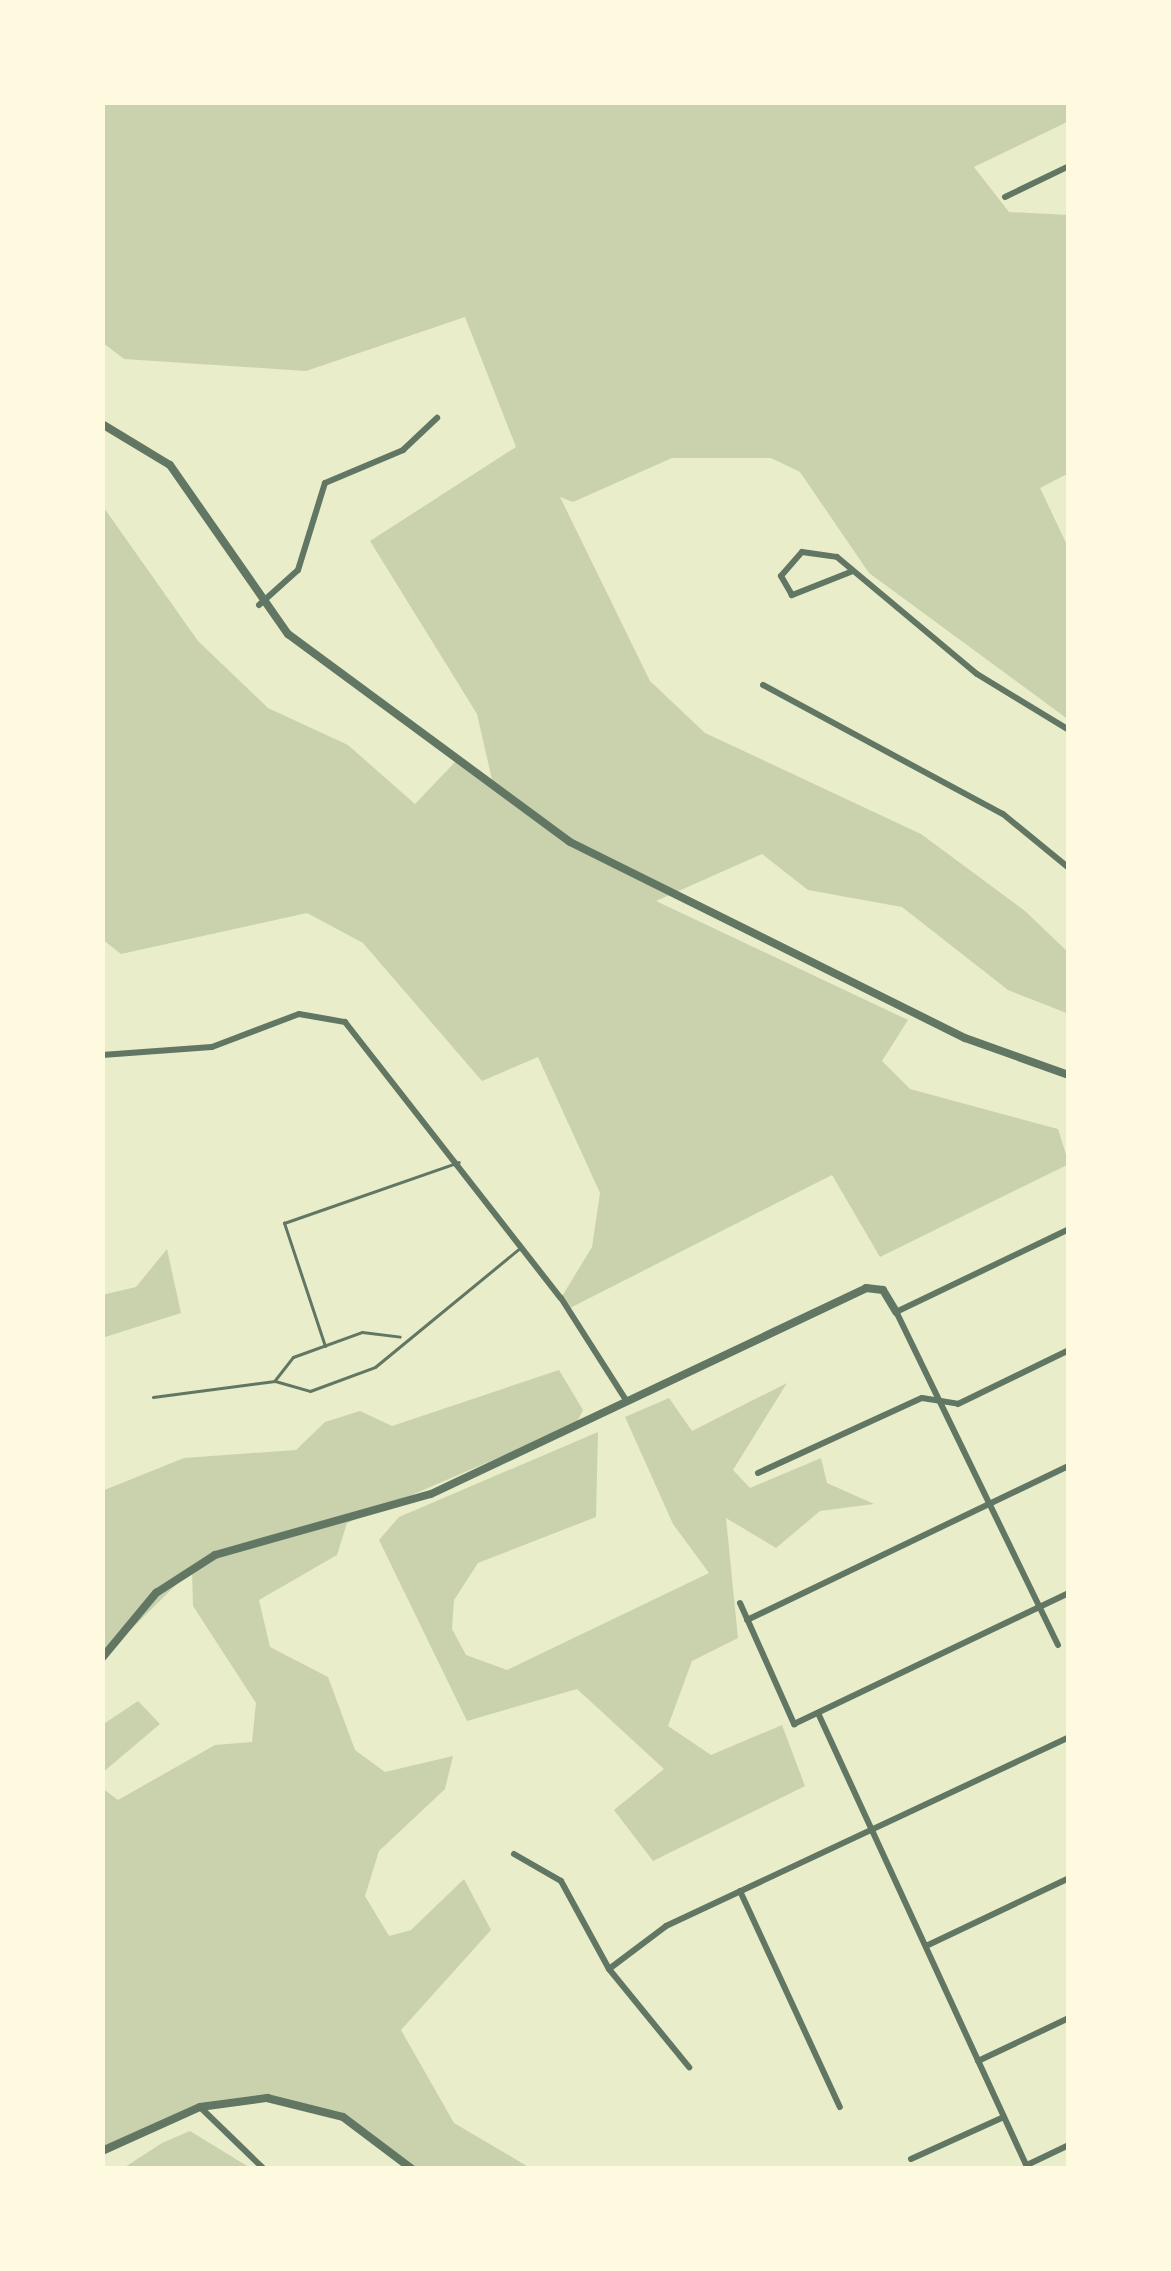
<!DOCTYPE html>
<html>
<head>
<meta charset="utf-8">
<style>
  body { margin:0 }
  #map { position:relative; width:1171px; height:2271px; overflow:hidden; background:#e9edc9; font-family:Poppins,sans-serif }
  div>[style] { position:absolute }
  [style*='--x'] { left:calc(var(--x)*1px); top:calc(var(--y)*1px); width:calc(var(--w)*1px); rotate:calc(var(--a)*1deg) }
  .green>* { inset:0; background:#cad2ad }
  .service>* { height:3px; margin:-1.5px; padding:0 1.5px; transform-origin:1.5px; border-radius:1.5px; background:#617663 }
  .minor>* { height:6px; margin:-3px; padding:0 3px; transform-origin:3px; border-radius:3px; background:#617663 }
  .tertiary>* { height:8px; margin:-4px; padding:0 4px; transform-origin:4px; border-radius:4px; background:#617663 }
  span { translate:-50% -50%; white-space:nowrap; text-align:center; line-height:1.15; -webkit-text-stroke:12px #fefae0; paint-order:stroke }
  .frame { position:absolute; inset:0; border:105px solid #fefae0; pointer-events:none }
</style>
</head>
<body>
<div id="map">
  <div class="green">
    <div style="clip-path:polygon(102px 102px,1069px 102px,1069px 121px,974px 167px,1009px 212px,1069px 215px,1069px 473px,1040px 488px,1069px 549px,1069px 720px,869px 573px,800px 472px,771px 458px,672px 458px,573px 502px,560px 497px,650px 681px,705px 733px,921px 834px,1025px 911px,1069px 953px,1069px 1014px,1008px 990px,902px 907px,808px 890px,762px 854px,656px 901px,908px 1020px,882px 1061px,910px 1089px,1058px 1129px,1069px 1164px,880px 1257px,832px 1175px,568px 1309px,561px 1298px,592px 1247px,600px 1193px,538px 1057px,482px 1081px,363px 943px,307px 913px,121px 954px,102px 939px,102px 505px,198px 641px,268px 708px,348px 745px,415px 804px,457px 760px,493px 784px,477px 714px,370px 541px,516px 447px,465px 317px,306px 371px,124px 359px,102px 342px)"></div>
    <div style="clip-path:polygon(167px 1249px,181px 1313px,102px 1338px,102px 1295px,136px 1287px)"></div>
    <div style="clip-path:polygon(559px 1370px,583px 1410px,576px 1424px,347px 1523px,337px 1555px,259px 1600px,270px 1647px,328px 1677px,355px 1750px,385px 1772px,453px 1756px,445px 1789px,379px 1851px,365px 1896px,389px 1936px,411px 1930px,464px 1879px,491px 1930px,401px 2030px,454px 2123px,532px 2169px,412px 2169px,342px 2117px,267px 2098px,200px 2107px,102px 2151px,102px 1788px,118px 1800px,215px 1745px,252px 1742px,256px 1703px,193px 1606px,192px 1569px,102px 1658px,102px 1491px,184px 1458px,296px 1450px,325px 1422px,360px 1411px,392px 1426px)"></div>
    <div style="clip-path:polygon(787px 1383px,733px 1470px,750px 1488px,821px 1458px,827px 1483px,874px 1504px,820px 1511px,776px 1548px,726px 1518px,738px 1638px,692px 1661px,668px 1726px,711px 1755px,782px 1725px,805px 1786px,653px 1861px,614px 1810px,664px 1769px,577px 1689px,467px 1721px,379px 1540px,399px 1517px,598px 1432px,596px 1517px,478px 1563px,454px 1600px,452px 1629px,466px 1655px,507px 1670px,709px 1573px,673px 1524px,625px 1417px,669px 1398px,692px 1431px)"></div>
    <div style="clip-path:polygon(138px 1701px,160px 1724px,102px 1773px,102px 1725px)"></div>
    <div style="clip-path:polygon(190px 2131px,252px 2169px,122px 2169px,162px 2143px)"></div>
  </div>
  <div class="service">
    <div style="--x:325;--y:1346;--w:130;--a:-108.4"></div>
    <div style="--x:284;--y:1223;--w:185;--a:-19.2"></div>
    <div style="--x:275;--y:1380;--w:29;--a:-52"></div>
    <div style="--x:293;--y:1357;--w:73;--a:-19.9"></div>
    <div style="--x:362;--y:1332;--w:38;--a:7"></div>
    <div style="--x:153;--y:1397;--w:123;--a:-7.5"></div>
    <div style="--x:275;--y:1381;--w:36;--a:16"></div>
    <div style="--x:310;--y:1391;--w:69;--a:-20.3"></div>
    <div style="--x:375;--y:1367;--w:188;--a:-39.4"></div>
  </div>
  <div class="minor">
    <div style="--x:1005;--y:197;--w:71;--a:-25.8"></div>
    <div style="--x:853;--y:571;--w:66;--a:158.5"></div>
    <div style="--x:792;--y:595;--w:22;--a:-120"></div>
    <div style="--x:781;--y:576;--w:32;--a:-49"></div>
    <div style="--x:802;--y:552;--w:35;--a:8"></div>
    <div style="--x:837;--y:557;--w:182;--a:39.9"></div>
    <div style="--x:977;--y:674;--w:108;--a:31.3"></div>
    <div style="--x:259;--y:605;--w:52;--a:-41.9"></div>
    <div style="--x:298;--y:570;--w:91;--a:-72.8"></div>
    <div style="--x:325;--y:483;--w:85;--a:-22.9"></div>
    <div style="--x:403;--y:450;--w:47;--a:-43.3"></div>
    <div style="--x:763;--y:685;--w:272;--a:28.3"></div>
    <div style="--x:1003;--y:814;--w:85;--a:39.3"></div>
    <div style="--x:102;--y:1055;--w:110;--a:-4.2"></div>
    <div style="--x:212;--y:1047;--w:93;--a:-20.8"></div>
    <div style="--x:299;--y:1014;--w:47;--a:9.9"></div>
    <div style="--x:345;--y:1022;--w:350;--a:52"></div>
    <div style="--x:561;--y:1298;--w:121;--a:57.5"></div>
    <div style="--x:758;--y:1473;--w:180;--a:-24.6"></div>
    <div style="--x:922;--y:1398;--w:36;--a:9"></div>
    <div style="--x:958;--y:1404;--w:123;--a:-25.9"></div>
    <div style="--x:740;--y:1603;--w:133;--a:65.9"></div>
    <div style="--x:794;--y:1724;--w:305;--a:-25.5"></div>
    <div style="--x:747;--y:1620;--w:357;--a:-25.6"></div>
    <div style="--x:1058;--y:1645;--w:370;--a:-115.9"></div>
    <div style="--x:896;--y:1312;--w:192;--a:-25.6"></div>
    <div style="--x:818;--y:1713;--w:502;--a:65.27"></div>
    <div style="--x:514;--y:1854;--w:54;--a:29.9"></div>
    <div style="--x:561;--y:1881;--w:100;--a:61.4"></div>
    <div style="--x:609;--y:1969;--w:127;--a:50.8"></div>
    <div style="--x:740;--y:1891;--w:238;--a:65.2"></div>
    <div style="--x:926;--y:1946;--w:158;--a:-25.4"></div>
    <div style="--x:609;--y:1969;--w:71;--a:-37"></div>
    <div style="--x:666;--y:1926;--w:445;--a:-25.1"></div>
    <div style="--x:978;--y:2061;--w:101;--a:-25.3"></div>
    <div style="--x:200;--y:2107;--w:89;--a:44.1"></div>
    <div style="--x:911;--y:2159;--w:100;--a:-24.3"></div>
    <div style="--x:1027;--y:2165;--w:47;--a:-25.5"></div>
  </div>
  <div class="tertiary">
    <div style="--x:102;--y:424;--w:79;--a:31.1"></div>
    <div style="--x:170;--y:465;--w:206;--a:55.1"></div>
    <div style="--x:288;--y:634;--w:350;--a:36.4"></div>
    <div style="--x:570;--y:842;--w:441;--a:26.4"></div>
    <div style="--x:965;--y:1038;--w:110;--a:19.6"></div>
    <div style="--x:102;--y:1658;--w:85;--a:-50.3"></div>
    <div style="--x:156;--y:1593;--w:70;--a:-32.8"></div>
    <div style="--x:215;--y:1555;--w:224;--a:-15.8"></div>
    <div style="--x:431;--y:1494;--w:481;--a:-25.3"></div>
    <div style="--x:866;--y:1288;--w:17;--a:7"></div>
    <div style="--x:883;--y:1290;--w:26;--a:59"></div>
    <div style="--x:102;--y:2151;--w:107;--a:-24.2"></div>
    <div style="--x:200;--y:2107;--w:68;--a:-7.7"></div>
    <div style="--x:267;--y:2098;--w:78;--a:14"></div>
    <div style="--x:343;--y:2117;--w:86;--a:37"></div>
  </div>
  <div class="frame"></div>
</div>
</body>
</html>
